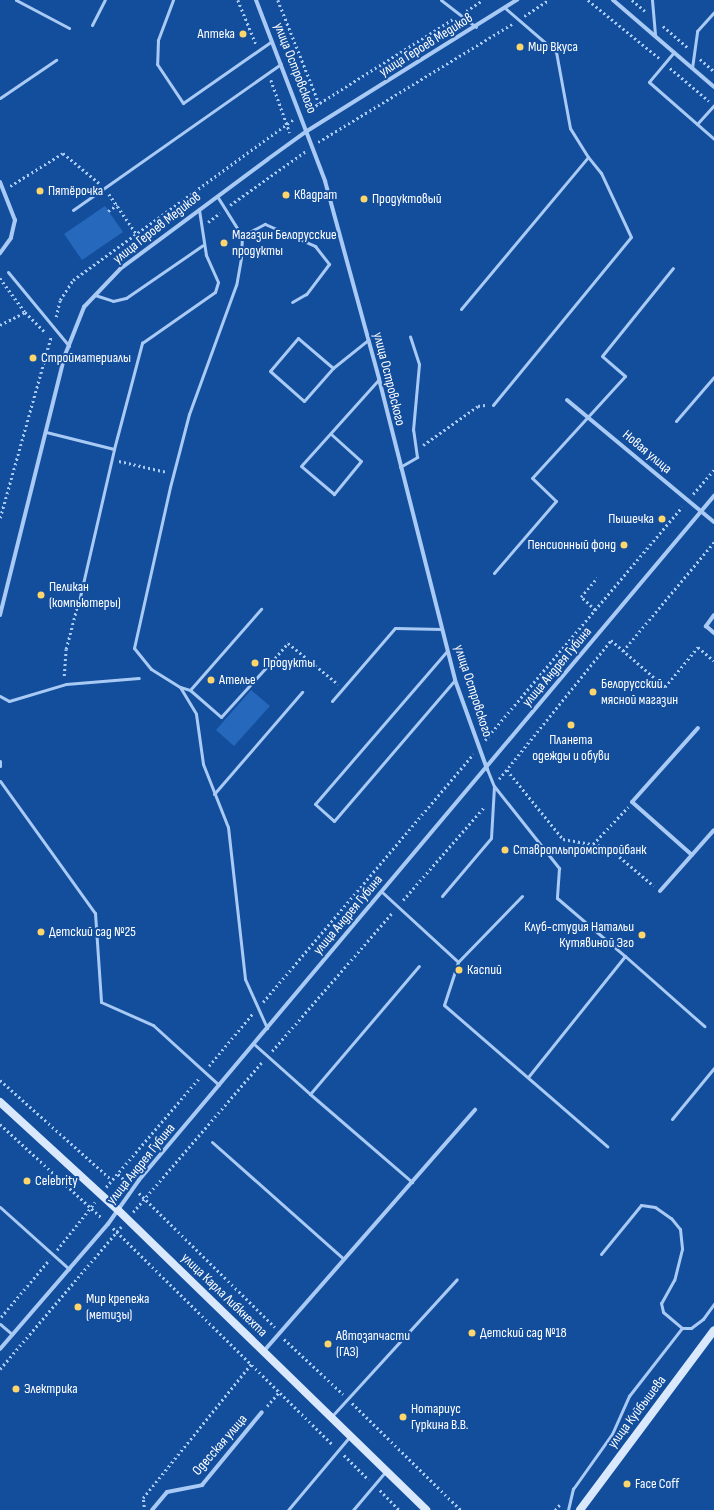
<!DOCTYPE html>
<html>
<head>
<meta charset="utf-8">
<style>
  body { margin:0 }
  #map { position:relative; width:714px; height:1510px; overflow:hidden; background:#134e9d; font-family:"Sofia Sans Condensed",sans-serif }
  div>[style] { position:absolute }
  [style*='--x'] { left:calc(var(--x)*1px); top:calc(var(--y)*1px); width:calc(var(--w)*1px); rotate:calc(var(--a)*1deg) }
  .green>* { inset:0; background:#2668bb }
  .path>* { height:2.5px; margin-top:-1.25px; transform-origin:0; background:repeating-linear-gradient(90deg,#a9caf4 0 2px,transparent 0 5px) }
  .lane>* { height:3px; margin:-1.5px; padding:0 1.5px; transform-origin:1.5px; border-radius:1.5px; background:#a9caf4 }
  .street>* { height:4px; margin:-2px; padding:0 2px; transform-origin:2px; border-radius:2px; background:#a9caf4 }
  .secondary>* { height:8px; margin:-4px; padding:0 4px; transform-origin:4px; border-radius:4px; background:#d9e8fd }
  .dots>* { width:11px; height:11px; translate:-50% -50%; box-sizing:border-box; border:2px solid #134e9d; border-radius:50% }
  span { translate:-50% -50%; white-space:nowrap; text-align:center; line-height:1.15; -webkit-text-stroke:4px #134e9d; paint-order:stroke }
  .poi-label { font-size:14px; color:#fff }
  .right { translate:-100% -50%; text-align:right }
  .left { translate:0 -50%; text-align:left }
  .street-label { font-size:14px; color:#fff }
</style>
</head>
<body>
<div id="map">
  <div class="green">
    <div style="clip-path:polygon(105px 206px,123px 232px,82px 260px,64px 234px)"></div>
    <div style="clip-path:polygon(251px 690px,270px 706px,234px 746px,216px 730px)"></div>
  </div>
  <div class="path">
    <div style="--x:238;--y:0;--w:48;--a:67.8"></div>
    <div style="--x:278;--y:0;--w:111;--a:68.3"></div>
    <div style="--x:588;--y:0;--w:92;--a:39.2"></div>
    <div style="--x:632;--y:0;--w:17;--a:40"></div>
    <div style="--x:466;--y:11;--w:20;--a:-33"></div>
    <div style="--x:524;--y:16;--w:30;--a:-33"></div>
    <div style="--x:663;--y:26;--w:33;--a:41"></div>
    <div style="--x:700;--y:59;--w:18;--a:41"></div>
    <div style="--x:670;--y:68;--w:51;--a:40.2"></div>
    <div style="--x:271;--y:80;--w:56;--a:70.3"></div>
    <div style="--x:307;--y:111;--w:173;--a:-32.2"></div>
    <div style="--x:318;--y:142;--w:227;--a:-31.3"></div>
    <div style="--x:10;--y:186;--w:62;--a:-31.9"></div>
    <div style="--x:63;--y:153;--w:47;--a:39.8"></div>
    <div style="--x:109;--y:194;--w:47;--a:55.3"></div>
    <div style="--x:230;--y:205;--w:93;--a:-35.4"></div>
    <div style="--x:108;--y:211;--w:11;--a:-34"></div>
    <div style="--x:208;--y:222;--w:15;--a:-37"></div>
    <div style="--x:0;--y:278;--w:42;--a:53.7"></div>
    <div style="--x:25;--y:312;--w:28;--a:45"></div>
    <div style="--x:56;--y:317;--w:17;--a:-77"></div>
    <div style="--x:60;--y:300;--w:24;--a:-57"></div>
    <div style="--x:73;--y:280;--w:273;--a:-36.1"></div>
    <div style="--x:0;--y:325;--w:28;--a:-27"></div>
    <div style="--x:423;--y:445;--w:67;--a:-35.3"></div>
    <div style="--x:478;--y:406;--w:7;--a:-8"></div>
    <div style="--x:119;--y:461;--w:49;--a:12.9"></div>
    <div style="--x:693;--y:494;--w:32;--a:-49"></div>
    <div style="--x:0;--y:518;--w:189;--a:-74.3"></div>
    <div style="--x:595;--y:610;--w:19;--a:-137"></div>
    <div style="--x:581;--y:597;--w:25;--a:-50"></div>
    <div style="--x:623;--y:651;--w:142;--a:-50.1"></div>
    <div style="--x:275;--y:658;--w:20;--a:-49"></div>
    <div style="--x:288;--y:643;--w:65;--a:39.4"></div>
    <div style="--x:64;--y:676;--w:27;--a:-86"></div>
    <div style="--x:66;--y:649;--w:43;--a:-75.3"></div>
    <div style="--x:485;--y:740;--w:305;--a:-49.8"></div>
    <div style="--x:507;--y:770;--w:89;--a:50.9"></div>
    <div style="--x:563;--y:839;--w:46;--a:10.1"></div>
    <div style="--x:608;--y:847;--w:60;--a:40.3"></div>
    <div style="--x:499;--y:779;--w:179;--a:-51.1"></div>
    <div style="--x:611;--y:640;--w:72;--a:41"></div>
    <div style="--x:665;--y:687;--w:52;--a:-50.5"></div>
    <div style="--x:698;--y:647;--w:21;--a:41"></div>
    <div style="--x:593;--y:844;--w:51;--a:-46.6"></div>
    <div style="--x:403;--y:900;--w:125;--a:-48.9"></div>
    <div style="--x:263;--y:1002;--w:325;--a:-49.7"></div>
    <div style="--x:272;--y:1051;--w:184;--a:-49"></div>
    <div style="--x:209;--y:1066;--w:69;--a:-50.3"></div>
    <div style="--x:0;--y:1080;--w:150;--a:41.8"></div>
    <div style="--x:0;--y:1124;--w:139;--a:42.7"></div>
    <div style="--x:118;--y:1174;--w:13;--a:42"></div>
    <div style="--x:106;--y:1187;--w:143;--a:-49.5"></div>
    <div style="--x:139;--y:1193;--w:191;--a:44.6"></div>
    <div style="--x:133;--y:1212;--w:199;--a:-49.3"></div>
    <div style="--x:113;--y:1228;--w:309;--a:44.6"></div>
    <div style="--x:57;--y:1250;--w:61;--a:-51.6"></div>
    <div style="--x:1;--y:1317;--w:75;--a:-49.9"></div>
    <div style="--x:284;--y:1339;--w:81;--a:43"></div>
    <div style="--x:0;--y:1369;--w:187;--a:-49.6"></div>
    <div style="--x:352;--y:1403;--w:153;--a:44.5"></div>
    <div style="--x:267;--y:1406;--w:20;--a:-49"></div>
    <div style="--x:344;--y:1455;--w:35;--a:45"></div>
    <div style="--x:380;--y:1490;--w:28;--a:46"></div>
    <div style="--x:144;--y:1507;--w:9;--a:-96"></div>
    <div style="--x:143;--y:1498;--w:172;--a:-51.1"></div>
    <div style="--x:555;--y:1510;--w:9;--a:-49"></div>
  </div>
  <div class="lane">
    <div style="--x:16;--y:0;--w:60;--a:27.8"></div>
    <div style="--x:173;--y:0;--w:43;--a:110.6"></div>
    <div style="--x:158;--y:40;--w:24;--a:92"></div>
    <div style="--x:157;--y:64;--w:47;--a:56.3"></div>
    <div style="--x:183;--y:103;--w:108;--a:-34.9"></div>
    <div style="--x:441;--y:0;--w:44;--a:37.6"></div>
    <div style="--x:652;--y:0;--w:36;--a:85"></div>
    <div style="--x:92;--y:25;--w:28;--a:-63"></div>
    <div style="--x:674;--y:52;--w:39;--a:130"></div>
    <div style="--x:649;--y:82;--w:86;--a:41.2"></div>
    <div style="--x:692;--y:68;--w:37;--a:-82"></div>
    <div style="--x:697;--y:31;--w:25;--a:-48"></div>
    <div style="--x:0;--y:98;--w:68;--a:-34.2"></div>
    <div style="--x:697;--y:124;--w:25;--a:-48"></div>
    <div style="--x:217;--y:196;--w:47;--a:58"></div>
    <div style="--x:242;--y:236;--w:22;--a:93"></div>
    <div style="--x:241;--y:258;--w:27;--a:100"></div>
    <div style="--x:236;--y:285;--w:137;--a:110"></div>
    <div style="--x:189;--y:414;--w:75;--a:104.6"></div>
    <div style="--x:170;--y:487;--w:165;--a:102.6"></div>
    <div style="--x:134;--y:648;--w:27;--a:51"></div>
    <div style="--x:151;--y:669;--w:34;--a:32"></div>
    <div style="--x:180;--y:687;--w:31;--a:59"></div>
    <div style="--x:196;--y:714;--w:50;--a:82"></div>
    <div style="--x:203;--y:764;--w:68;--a:68.4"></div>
    <div style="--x:228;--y:827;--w:153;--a:83.6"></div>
    <div style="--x:245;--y:979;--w:54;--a:65.8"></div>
    <div style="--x:73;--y:210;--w:254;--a:-35.1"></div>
    <div style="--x:242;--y:236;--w:26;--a:-28"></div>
    <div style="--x:265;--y:224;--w:55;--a:23.7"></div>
    <div style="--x:315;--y:246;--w:23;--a:52"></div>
    <div style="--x:329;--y:264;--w:38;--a:127"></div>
    <div style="--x:306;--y:294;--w:16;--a:150"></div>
    <div style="--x:8;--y:272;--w:96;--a:50.5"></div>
    <div style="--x:95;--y:295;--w:19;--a:18"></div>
    <div style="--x:113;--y:301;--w:13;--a:-13"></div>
    <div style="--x:126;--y:298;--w:93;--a:-34.5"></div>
    <div style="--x:461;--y:309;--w:198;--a:-50.1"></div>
    <div style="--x:333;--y:368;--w:46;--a:-139.4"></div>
    <div style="--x:298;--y:338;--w:43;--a:130.3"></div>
    <div style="--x:270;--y:371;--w:45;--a:41.4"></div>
    <div style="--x:304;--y:401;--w:44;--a:-48.7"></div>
    <div style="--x:333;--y:368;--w:45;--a:-38.7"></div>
    <div style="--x:493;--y:405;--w:217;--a:-50.6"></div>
    <div style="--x:631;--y:237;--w:71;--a:-115.1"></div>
    <div style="--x:601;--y:173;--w:21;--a:-129"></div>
    <div style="--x:588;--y:157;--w:34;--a:-122"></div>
    <div style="--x:570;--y:128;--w:77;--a:-100.4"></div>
    <div style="--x:556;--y:52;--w:67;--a:-139.2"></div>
    <div style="--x:676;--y:421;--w:58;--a:-49.2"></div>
    <div style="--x:46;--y:432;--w:70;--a:14"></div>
    <div style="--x:331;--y:434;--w:40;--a:42"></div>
    <div style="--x:361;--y:461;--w:43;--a:129.3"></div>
    <div style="--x:334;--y:494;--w:43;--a:-139.7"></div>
    <div style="--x:301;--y:466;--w:117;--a:-48.1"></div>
    <div style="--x:400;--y:467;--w:20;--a:-30"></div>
    <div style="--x:417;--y:457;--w:27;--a:-98"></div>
    <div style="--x:413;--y:430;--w:66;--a:-84.8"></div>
    <div style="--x:419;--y:364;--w:29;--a:-108"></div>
    <div style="--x:494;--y:573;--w:95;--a:-49.3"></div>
    <div style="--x:556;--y:501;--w:33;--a:-136"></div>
    <div style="--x:532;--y:478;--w:138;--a:-47.6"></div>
    <div style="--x:625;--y:376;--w:30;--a:-139"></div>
    <div style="--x:602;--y:356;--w:113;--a:-51.1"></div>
    <div style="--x:79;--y:601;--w:156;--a:-77"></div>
    <div style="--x:114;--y:449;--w:110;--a:-75.2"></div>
    <div style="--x:142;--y:343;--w:89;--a:-34.9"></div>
    <div style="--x:215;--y:292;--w:10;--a:-73"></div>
    <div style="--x:218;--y:282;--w:30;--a:-114"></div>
    <div style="--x:206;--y:255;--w:46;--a:-98.8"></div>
    <div style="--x:447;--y:651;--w:202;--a:130.8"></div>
    <div style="--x:315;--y:804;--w:25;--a:42"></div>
    <div style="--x:334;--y:821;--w:186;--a:-49.4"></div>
    <div style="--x:180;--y:687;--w:10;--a:17"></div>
    <div style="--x:190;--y:690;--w:108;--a:-48.8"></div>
    <div style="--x:190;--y:690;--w:41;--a:41.1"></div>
    <div style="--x:221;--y:717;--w:73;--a:-47.8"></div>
    <div style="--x:0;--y:696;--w:10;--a:29"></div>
    <div style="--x:9;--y:701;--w:59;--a:-16.6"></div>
    <div style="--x:66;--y:684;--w:73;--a:-4.7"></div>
    <div style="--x:332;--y:701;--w:96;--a:-49.2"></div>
    <div style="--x:395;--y:628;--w:47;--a:1.2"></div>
    <div style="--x:0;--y:761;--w:5;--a:90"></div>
    <div style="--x:487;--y:769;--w:18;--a:68"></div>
    <div style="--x:494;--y:786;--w:105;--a:51.6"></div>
    <div style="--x:559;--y:868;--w:30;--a:94"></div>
    <div style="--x:557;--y:898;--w:89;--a:40.5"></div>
    <div style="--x:625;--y:956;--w:155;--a:128.7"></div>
    <div style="--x:0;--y:781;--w:163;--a:54.3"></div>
    <div style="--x:95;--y:913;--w:89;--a:86.1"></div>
    <div style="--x:101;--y:1002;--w:57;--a:23.9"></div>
    <div style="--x:153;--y:1025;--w:89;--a:42.3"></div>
    <div style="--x:214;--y:794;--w:135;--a:-49.2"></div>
    <div style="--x:382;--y:892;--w:103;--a:42.6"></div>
    <div style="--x:442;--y:896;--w:76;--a:-49.8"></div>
    <div style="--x:491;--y:838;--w:52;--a:-86.7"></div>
    <div style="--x:522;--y:896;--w:92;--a:134.1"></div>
    <div style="--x:458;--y:962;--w:45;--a:108"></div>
    <div style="--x:444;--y:1005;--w:216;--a:40.9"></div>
    <div style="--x:625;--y:956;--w:106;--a:41.5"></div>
    <div style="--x:254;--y:1044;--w:75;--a:41.8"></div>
    <div style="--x:310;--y:1094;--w:168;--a:-49.6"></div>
    <div style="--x:310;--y:1094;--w:135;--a:40.8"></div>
    <div style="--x:672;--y:1119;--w:66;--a:-50.5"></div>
    <div style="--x:212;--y:1142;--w:176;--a:41.6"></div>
    <div style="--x:0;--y:1207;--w:93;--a:41.9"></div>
    <div style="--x:601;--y:1254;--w:63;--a:-50.8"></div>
    <div style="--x:641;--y:1205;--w:14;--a:8"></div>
    <div style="--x:655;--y:1207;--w:19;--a:35"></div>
    <div style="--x:671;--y:1218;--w:14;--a:51"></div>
    <div style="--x:680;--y:1229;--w:20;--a:84"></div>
    <div style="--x:682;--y:1249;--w:32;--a:104"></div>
    <div style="--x:674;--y:1280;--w:26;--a:119"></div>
    <div style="--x:661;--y:1303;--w:9;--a:77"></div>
    <div style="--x:663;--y:1312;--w:25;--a:40"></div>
    <div style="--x:0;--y:1324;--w:16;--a:40"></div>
    <div style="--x:332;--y:1416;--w:185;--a:-47.6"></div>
    <div style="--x:288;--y:1510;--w:97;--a:-50"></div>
    <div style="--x:353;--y:1510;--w:51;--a:-49.8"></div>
    <div style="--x:568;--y:1510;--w:22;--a:-77"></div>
    <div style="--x:573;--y:1489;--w:67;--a:-54.7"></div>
    <div style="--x:612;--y:1434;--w:42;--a:-65.9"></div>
    <div style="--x:629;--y:1396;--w:86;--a:-52.1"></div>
    <div style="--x:682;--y:1328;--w:9;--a:0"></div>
    <div style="--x:691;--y:1328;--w:15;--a:-37"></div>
    <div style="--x:703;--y:1319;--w:19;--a:-54"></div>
  </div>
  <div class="street">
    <div style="--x:256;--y:0;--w:194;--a:69.1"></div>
    <div style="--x:325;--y:181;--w:205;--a:74.7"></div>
    <div style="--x:379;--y:379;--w:310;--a:75.8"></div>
    <div style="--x:455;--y:680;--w:95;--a:70.2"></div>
    <div style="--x:613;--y:0;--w:133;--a:40.7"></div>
    <div style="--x:0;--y:182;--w:41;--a:68.5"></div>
    <div style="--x:15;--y:220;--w:18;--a:103"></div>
    <div style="--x:11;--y:238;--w:19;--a:126"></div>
    <div style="--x:567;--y:400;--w:191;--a:39.7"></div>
    <div style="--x:0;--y:615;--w:268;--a:-76"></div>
    <div style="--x:65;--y:355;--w:52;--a:-68.4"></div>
    <div style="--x:84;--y:307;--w:52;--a:-46.5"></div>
    <div style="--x:120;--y:269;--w:184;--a:-36.6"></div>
    <div style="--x:268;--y:159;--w:48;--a:-35.7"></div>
    <div style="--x:307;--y:131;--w:248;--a:-32"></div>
    <div style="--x:714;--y:615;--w:14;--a:126"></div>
    <div style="--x:706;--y:626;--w:11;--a:41"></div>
    <div style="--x:692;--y:855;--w:80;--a:-138.5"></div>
    <div style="--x:632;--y:802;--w:99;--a:-48.3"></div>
    <div style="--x:660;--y:891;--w:81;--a:-48.5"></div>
    <div style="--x:0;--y:1349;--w:165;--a:-49.2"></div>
    <div style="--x:108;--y:1224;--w:54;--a:-54.8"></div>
    <div style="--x:139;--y:1180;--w:894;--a:-49.95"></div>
    <div style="--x:263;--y:1352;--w:322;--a:-48.8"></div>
    <div style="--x:152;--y:1510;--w:23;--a:-50"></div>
    <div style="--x:167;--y:1492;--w:36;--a:-11"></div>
    <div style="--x:202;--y:1485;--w:94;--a:-50.6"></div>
  </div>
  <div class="secondary">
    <div style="--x:0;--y:1102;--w:160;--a:42.5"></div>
    <div style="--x:118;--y:1210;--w:430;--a:44.2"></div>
    <div style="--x:580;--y:1510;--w:224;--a:-53.3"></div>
  </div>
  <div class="dots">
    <div style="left:243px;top:34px;background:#ffd66c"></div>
    <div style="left:520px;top:47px;background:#ffd66c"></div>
    <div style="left:40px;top:191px;background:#ffd66c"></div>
    <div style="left:286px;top:195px;background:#ffd66c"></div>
    <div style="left:364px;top:199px;background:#ffd66c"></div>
    <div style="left:224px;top:243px;background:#ffd66c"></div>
    <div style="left:33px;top:358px;background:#ffd66c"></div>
    <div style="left:662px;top:519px;background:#ffd66c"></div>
    <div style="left:624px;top:545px;background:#ffd66c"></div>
    <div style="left:41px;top:595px;background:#ffd66c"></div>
    <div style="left:255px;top:663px;background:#ffd66c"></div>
    <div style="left:211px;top:680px;background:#ffd66c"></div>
    <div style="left:593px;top:692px;background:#ffd66c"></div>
    <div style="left:571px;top:725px;background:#ffd66c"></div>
    <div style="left:505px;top:850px;background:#ffd66c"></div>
    <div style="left:41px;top:932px;background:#ffd66c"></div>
    <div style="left:642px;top:935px;background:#ffd66c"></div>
    <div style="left:459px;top:970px;background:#ffd66c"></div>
    <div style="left:27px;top:1181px;background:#ffd66c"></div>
    <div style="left:78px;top:1307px;background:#ffd66c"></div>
    <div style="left:472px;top:1333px;background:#ffd66c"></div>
    <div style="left:328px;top:1344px;background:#ffd66c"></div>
    <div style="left:16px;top:1389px;background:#ffd66c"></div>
    <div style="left:403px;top:1417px;background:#ffd66c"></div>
    <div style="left:627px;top:1484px;background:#ffd66c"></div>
  </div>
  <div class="poi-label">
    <span class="right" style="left:235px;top:34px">Аптека</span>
    <span class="left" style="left:528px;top:47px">Мир Вкуса</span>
    <span class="left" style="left:48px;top:191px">Пятёрочка</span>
    <span class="left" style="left:294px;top:195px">Квадрат</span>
    <span class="left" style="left:372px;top:199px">Продуктовый</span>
    <span class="left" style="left:232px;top:243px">Магазин Белорусские<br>продукты</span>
    <span class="left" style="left:41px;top:358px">Стройматериалы</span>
    <span class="right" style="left:654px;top:519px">Пышечка</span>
    <span class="right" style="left:616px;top:545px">Пенсионный фонд</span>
    <span class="left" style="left:49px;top:595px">Пеликан<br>(компьютеры)</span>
    <span class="left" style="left:263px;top:663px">Продукты</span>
    <span class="left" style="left:219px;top:680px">Ателье</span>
    <span class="left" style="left:601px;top:692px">Белорусский<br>мясной магазин</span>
    <span style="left:571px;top:748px">Планета<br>одежды и обуви</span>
    <span class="left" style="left:513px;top:850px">Ставропльпромстройбанк</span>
    <span class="right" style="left:634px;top:935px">Клуб-студия Натальи<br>Кутявиной Эго</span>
    <span class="left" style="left:49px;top:932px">Детский сад №25</span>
    <span class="left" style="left:467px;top:970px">Каспий</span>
    <span class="left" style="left:35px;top:1181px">Celebrity</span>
    <span class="left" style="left:86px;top:1307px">Мир крепежа<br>(метизы)</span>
    <span class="left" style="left:480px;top:1333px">Детский сад №18</span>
    <span class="left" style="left:336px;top:1344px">Автозапчасти<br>(ГАЗ)</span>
    <span class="left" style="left:24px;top:1389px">Электрика</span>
    <span class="left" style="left:411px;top:1417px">Нотариус<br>Гуркина В.В.</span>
    <span class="left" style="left:635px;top:1484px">Face Coff</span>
  </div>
  <div class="street-label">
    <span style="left:426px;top:45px;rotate:-32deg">улица Героев Медиков</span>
    <span style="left:295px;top:68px;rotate:69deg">улица Островского</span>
    <span style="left:157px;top:228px;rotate:-38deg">улица Героев Медиков</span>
    <span style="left:389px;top:379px;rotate:76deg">улица Островского</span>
    <span style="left:647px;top:452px;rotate:40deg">Новая улица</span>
    <span style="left:557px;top:667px;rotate:-50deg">улица Андрея Губина</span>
    <span style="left:473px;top:691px;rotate:72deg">улица Островского</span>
    <span style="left:348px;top:915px;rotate:-50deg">улица Андрея Губина</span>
    <span style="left:141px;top:1164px;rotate:-51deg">улица Андрея Губина</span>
    <span style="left:224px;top:1295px;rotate:44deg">улица Карла Либкнехта</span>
    <span style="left:637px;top:1412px;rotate:-53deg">улица Куйбышева</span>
    <span style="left:220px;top:1445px;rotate:-49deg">Одесская улица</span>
  </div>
</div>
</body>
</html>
